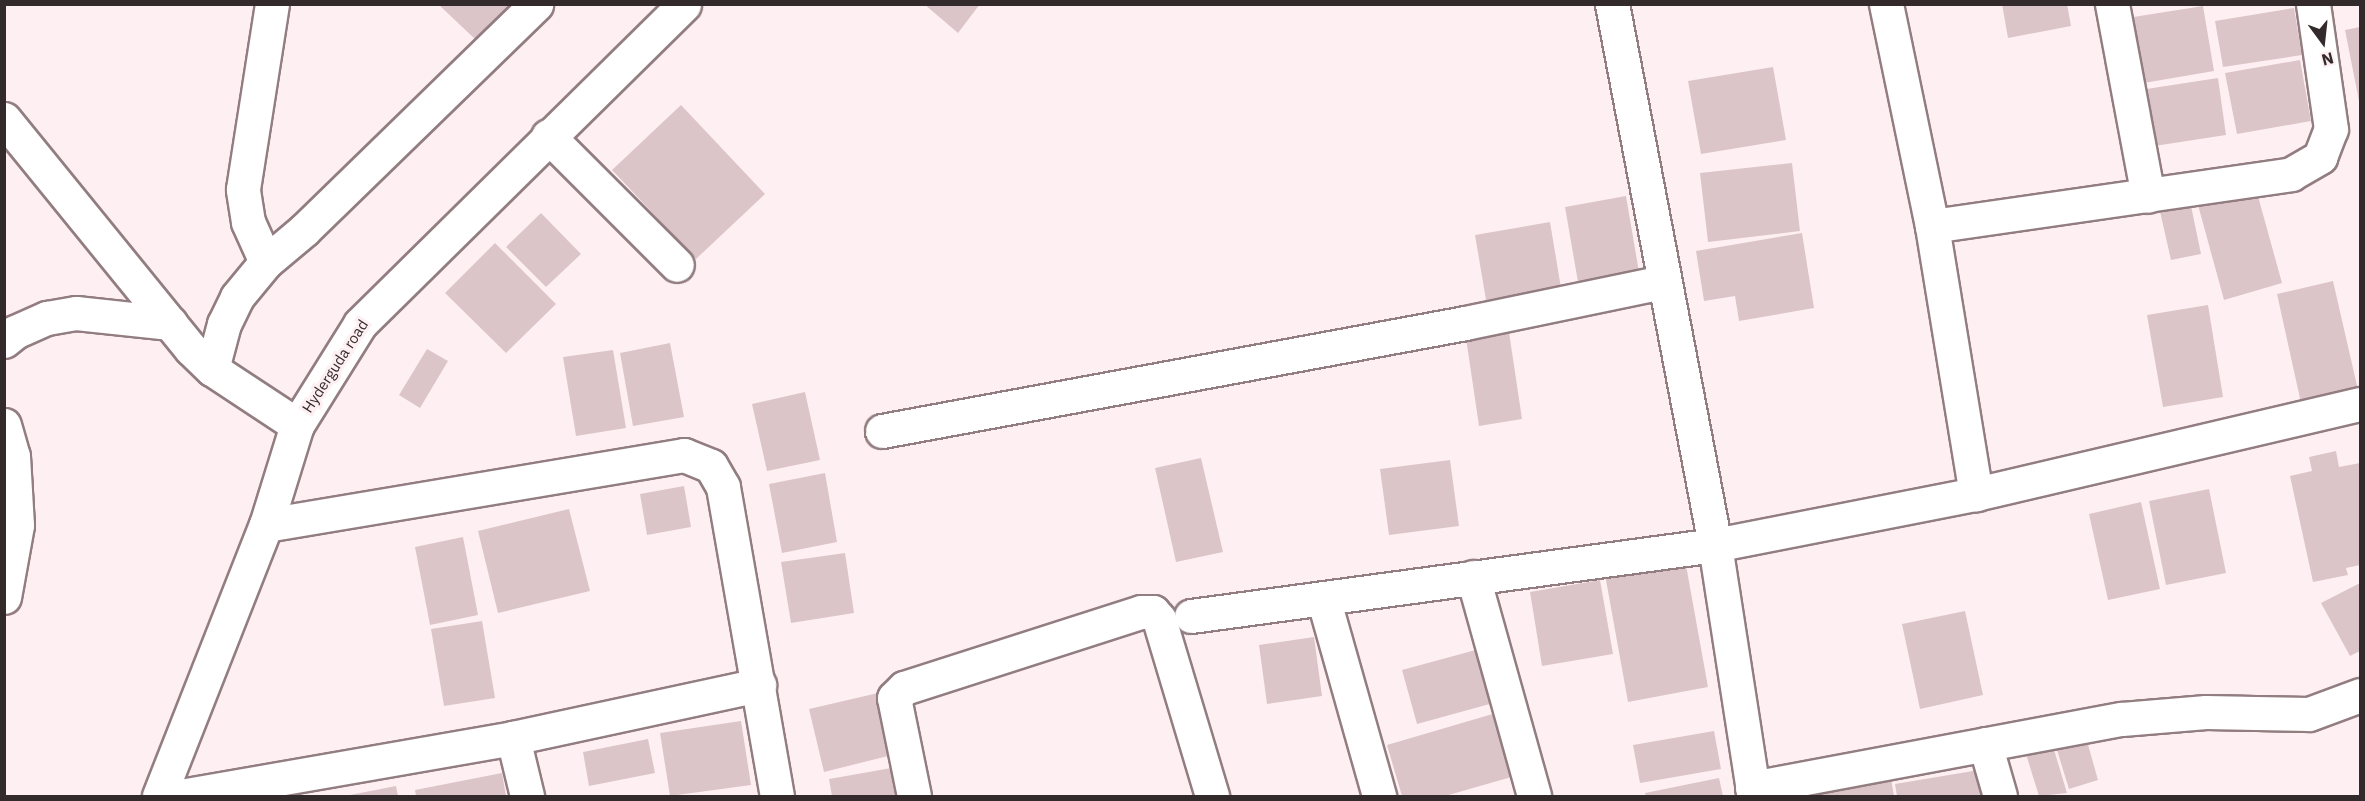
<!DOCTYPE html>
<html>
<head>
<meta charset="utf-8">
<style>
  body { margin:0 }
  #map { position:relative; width:2365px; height:801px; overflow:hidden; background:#fef0f2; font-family:"IBM Plex Sans",sans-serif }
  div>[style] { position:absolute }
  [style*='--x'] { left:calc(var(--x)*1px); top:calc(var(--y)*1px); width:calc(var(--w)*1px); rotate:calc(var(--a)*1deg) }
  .building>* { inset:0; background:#dcc5c9 }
  .roads { filter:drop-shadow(2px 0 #927d81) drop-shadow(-2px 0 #927d81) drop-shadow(0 2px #927d81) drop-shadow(0 -2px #927d81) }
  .minor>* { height:33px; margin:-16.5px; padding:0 16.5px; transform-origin:16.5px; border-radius:16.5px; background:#fff }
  span { translate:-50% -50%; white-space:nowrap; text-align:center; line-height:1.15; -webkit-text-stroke:6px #fef0f2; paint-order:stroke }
  .street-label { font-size:15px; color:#332a2c }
  .frame { position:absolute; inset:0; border:6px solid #332a2c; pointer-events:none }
  .north { position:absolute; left:2293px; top:12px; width:60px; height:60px; -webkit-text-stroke:4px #fef0f2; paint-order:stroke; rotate:165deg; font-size:16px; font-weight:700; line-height:24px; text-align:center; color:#332a2c }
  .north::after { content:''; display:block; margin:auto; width:21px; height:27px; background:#332a2c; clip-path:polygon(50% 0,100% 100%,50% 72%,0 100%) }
</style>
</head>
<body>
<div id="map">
  <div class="building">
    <div style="clip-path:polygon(438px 4px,510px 4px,477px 41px)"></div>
    <div style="clip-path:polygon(924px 4px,980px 4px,958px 33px)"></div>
    <div style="clip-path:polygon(2002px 4px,2067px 4px,2071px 26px,2008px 38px)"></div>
    <div style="clip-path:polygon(2203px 6px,2214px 71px,2138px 84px,2127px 18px)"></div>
    <div style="clip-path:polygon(2294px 8px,2302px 55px,2223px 67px,2215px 21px)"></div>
    <div style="clip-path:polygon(2360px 27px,2360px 101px,2359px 101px,2345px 30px)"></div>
    <div style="clip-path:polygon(2300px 60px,2311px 121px,2237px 134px,2225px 73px)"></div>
    <div style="clip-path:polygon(1773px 67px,1786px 140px,1701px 154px,1688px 81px)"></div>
    <div style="clip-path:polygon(2218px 78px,2226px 135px,2148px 147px,2140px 90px)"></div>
    <div style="clip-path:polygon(681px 105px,765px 194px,696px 259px,612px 170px)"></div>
    <div style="clip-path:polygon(1792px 163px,1800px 231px,1708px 242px,1700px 173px)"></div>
    <div style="clip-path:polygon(2256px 189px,2282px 283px,2224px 300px,2198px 205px)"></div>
    <div style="clip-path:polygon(1626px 196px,1639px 272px,1578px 282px,1565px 207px)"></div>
    <div style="clip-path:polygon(2190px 201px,2201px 254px,2171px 260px,2159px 207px)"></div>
    <div style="clip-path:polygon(541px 213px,581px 254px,546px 287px,506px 247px)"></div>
    <div style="clip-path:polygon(1550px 222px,1561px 288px,1486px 300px,1475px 235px)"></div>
    <div style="clip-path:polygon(1802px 233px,1814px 308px,1739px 321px,1735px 296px,1704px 301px,1696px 251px)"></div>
    <div style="clip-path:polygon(495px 243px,556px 304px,506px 353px,445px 293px)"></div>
    <div style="clip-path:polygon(2333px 281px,2358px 390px,2301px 403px,2277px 294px)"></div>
    <div style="clip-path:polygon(2208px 305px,2223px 397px,2163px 407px,2147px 315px)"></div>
    <div style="clip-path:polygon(1509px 332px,1522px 419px,1479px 426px,1466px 338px)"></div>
    <div style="clip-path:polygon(670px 343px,684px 417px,633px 426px,620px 353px)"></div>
    <div style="clip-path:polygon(427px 349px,448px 361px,420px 408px,399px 395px)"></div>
    <div style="clip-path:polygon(613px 350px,626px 428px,576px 436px,563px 357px)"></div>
    <div style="clip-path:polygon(805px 392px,820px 460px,767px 471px,752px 404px)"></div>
    <div style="clip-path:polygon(2336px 451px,2339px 467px,2360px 463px,2360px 565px,2346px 568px,2348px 575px,2313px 582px,2290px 476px,2312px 471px,2309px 457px)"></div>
    <div style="clip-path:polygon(1201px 458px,1223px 552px,1176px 562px,1155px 468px)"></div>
    <div style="clip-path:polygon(1450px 460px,1459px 526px,1389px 535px,1380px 469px)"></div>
    <div style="clip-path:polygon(825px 473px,837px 542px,782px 553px,769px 484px)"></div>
    <div style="clip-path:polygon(684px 486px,691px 527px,647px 535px,640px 494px)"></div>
    <div style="clip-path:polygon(2209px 489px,2226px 573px,2166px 585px,2149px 501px)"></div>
    <div style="clip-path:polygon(2141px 502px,2160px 589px,2108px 600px,2089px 514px)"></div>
    <div style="clip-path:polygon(569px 509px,590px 591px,498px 613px,478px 531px)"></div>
    <div style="clip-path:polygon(463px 537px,478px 615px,430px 625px,415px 547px)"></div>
    <div style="clip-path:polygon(845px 553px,854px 613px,791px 623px,781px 562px)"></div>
    <div style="clip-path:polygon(1684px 554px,1708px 687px,1628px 702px,1604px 569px)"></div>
    <div style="clip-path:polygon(1600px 580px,1613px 654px,1542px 666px,1530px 592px)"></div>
    <div style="clip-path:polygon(2360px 583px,2360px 651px,2350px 656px,2321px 603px)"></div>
    <div style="clip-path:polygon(1965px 611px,1983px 695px,1920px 709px,1902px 624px)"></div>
    <div style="clip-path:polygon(482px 621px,495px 698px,444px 706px,431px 629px)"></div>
    <div style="clip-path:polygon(1314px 637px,1322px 696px,1267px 704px,1259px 645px)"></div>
    <div style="clip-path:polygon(1483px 648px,1497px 702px,1417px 724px,1402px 670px)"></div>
    <div style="clip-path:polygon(878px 693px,892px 755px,824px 772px,809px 709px)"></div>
    <div style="clip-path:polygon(1496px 713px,1515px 776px,1445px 796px,1402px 796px,1387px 745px)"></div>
    <div style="clip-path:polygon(741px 721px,751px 785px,670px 796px,660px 733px)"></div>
    <div style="clip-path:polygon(2083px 727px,2098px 780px,2069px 789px,2053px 737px)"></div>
    <div style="clip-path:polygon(1714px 731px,1721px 769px,1640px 783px,1633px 745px)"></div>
    <div style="clip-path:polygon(648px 739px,655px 773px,589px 786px,583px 752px)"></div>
    <div style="clip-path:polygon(2052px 743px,2067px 793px,2039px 796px,2025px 751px)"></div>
    <div style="clip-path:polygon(897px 767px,903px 796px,832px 796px,829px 779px)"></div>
    <div style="clip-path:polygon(1979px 770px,1984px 796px,1897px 796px,1895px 784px)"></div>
    <div style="clip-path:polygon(502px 773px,506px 796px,416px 796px,415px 790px)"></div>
    <div style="clip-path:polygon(1890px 773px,1894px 796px,1806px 796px,1805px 789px)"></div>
    <div style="clip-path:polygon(1719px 778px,1723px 796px,1646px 796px,1645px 793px)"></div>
    <div style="clip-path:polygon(396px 786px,398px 796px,351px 796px,350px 795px)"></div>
  </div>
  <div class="roads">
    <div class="minor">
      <div style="--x:1612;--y:4;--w:551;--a:79.22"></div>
      <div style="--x:1715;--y:545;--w:254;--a:81.2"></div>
      <div style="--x:1886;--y:4;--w:227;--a:78.3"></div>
      <div style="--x:1932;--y:226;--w:272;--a:80.7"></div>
      <div style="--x:2112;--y:4;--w:195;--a:79.4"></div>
      <div style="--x:4;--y:119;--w:296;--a:50.9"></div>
      <div style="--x:191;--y:349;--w:29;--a:44"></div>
      <div style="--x:212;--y:369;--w:102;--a:33.4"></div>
      <div style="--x:548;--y:136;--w:182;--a:45"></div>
      <div style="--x:1932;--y:226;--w:363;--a:-8.2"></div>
      <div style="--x:2291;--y:174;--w:34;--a:-30"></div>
      <div style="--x:2320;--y:157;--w:30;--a:-69"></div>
      <div style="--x:2331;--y:129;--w:126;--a:-98.2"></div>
      <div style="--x:266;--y:262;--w:44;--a:-114.2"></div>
      <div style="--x:248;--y:222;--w:33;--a:-99"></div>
      <div style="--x:243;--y:189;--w:187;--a:-81.1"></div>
      <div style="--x:4;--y:341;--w:14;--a:-39"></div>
      <div style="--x:15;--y:332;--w:35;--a:-24"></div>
      <div style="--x:47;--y:318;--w:29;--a:-10"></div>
      <div style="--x:76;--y:313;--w:95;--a:6.1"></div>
      <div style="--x:212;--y:369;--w:47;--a:-75.1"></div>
      <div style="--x:224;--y:324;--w:30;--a:-64"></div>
      <div style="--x:237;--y:297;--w:45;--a:-50.4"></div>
      <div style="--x:266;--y:262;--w:50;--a:-40.1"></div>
      <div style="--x:304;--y:230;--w:324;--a:-44.2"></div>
      <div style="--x:4;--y:425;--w:32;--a:74"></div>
      <div style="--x:13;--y:456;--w:69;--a:86.7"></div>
      <div style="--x:17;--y:525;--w:73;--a:100.2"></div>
      <div style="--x:882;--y:431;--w:593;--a:-10.49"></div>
      <div style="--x:1465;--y:323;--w:202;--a:-11.7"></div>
      <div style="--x:266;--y:525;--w:424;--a:-9.5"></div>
      <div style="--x:684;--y:455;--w:29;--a:22"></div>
      <div style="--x:711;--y:466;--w:24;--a:60"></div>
      <div style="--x:723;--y:487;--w:314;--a:80.1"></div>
      <div style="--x:1473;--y:577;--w:227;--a:74.4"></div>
      <div style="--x:1324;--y:601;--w:203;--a:74.2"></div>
      <div style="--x:1191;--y:616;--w:529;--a:-7.72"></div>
      <div style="--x:1715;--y:545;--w:266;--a:-11.1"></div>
      <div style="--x:1976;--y:494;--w:394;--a:-13.2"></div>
      <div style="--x:513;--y:738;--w:60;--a:76.4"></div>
      <div style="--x:1985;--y:744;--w:54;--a:73.9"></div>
      <div style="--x:1752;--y:788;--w:376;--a:-10.6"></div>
      <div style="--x:2122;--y:719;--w:84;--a:-4.8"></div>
      <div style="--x:2206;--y:712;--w:103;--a:1.1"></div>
      <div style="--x:2309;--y:714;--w:54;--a:-20.4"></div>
      <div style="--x:159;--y:796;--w:291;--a:-68.5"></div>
      <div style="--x:266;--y:525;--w:105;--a:-72.8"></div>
      <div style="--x:297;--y:425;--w:119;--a:-58"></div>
      <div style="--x:360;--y:324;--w:455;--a:-44.6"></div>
      <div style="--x:181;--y:796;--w:337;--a:-9.9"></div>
      <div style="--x:513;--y:738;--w:252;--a:-12.2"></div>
      <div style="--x:914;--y:796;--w:100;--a:-101.5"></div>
      <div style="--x:894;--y:698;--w:14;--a:-45"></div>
      <div style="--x:904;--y:688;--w:249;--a:-17.8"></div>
      <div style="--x:1141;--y:612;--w:12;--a:0"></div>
      <div style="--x:1153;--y:612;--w:9;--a:49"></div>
      <div style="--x:1159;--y:619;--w:185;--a:73.3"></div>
    </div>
  </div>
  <div class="street-label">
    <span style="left:335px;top:366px;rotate:-57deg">Hyderguda road</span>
  </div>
  <div class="frame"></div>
  <div class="north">N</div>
</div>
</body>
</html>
